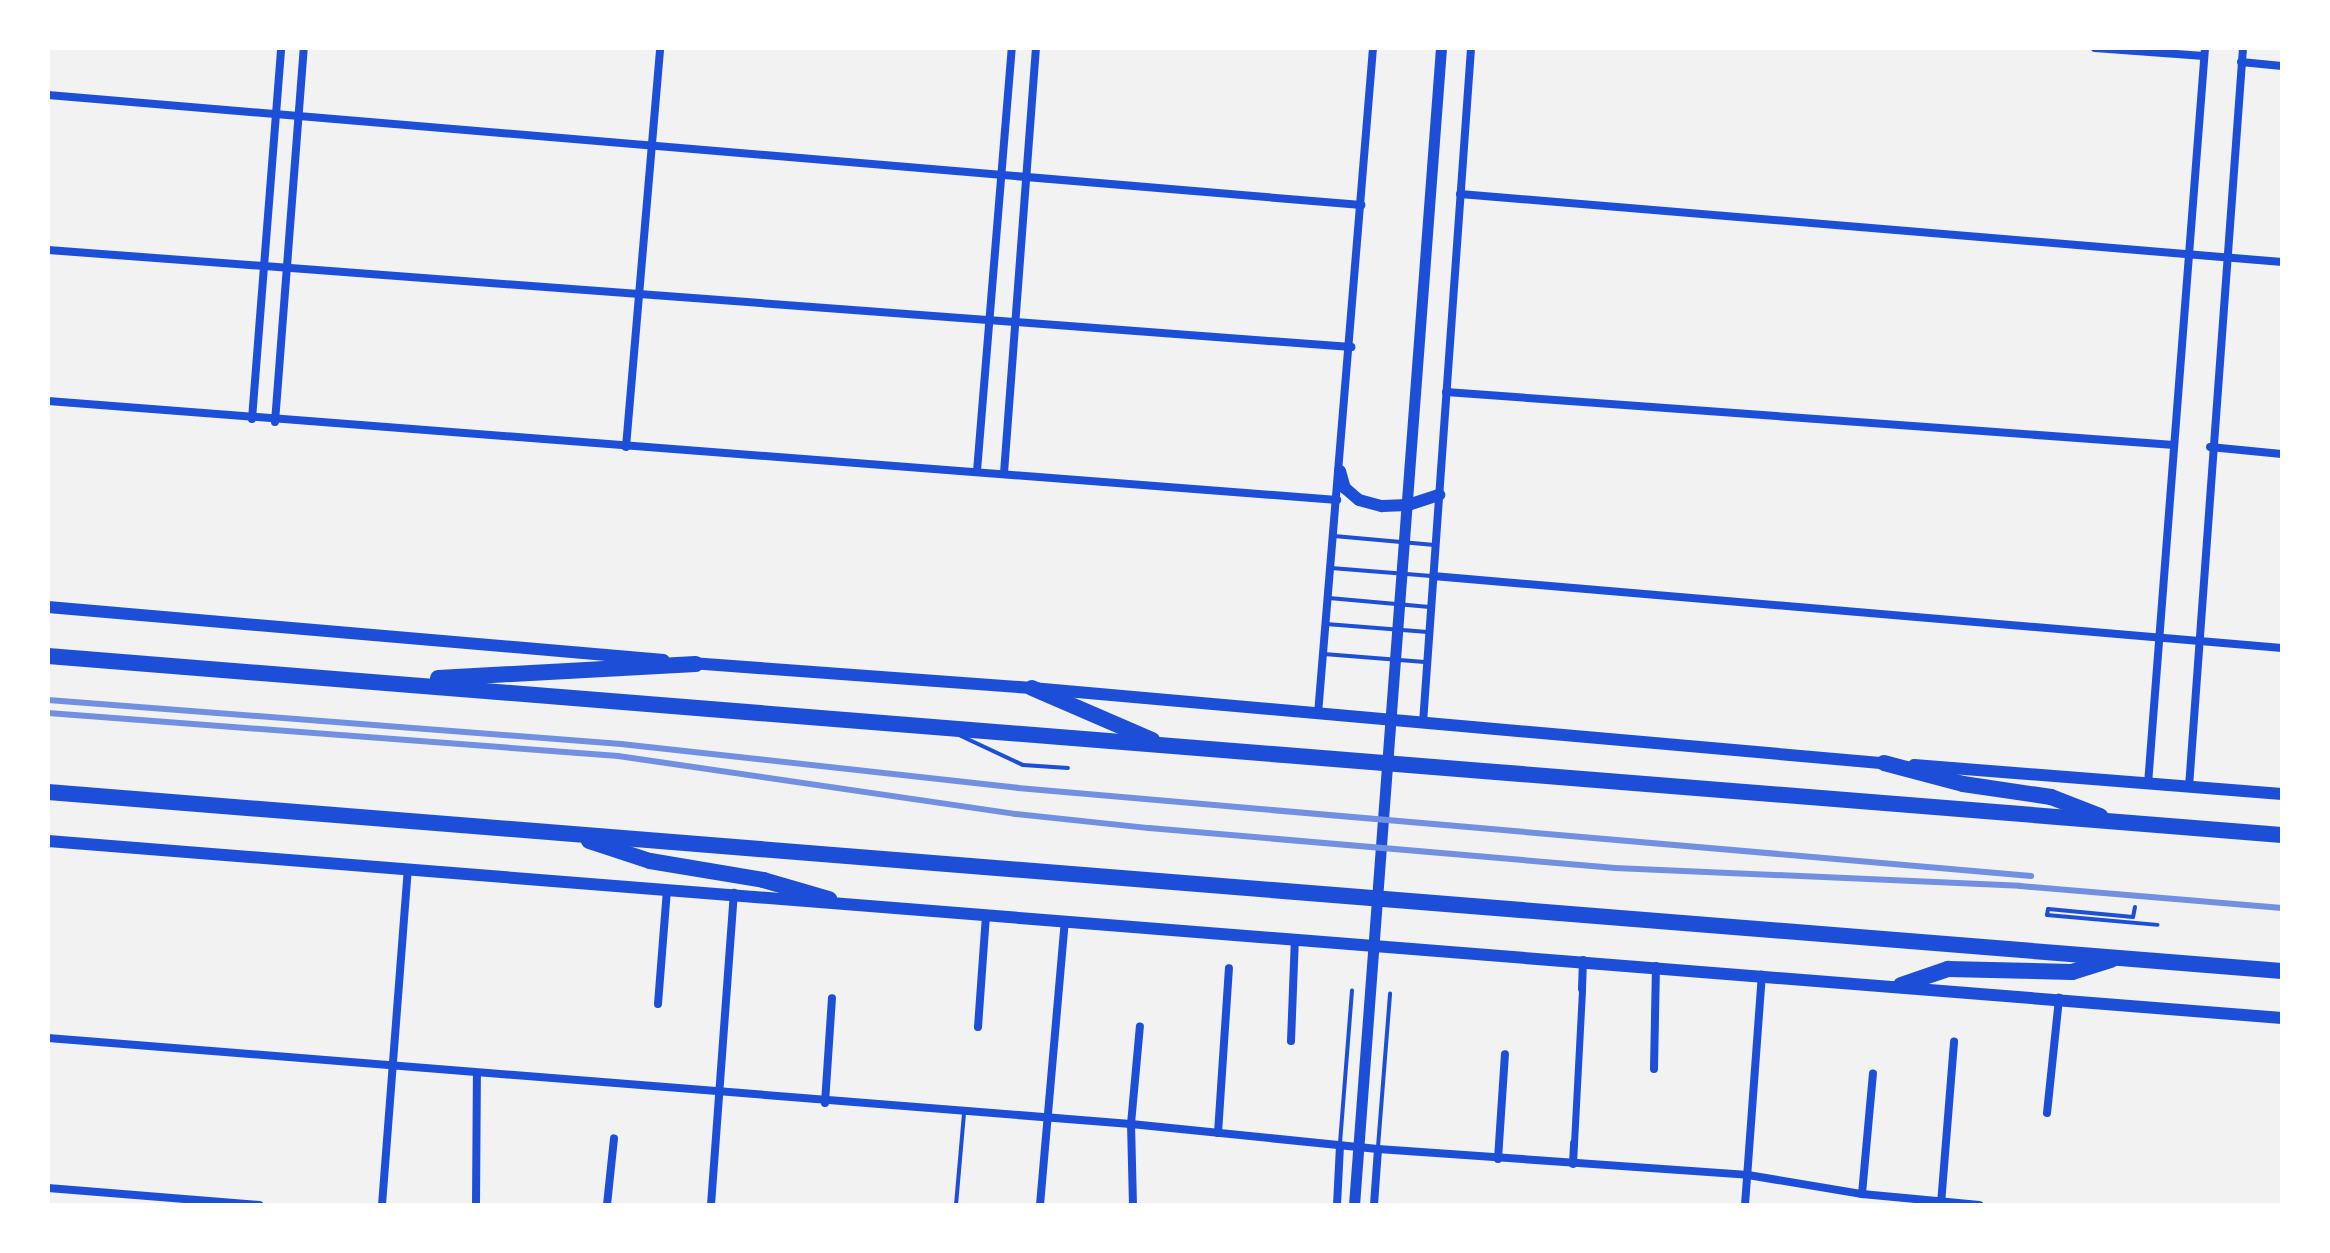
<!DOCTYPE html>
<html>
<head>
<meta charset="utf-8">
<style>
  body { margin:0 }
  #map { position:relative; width:2330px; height:1253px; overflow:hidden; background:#f2f2f2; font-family:Jost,sans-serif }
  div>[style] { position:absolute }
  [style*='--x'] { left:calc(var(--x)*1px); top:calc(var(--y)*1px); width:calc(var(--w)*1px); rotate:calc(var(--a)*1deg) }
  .service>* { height:4px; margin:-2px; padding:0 2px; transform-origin:2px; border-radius:2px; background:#1d4ed8 }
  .pedestrian>* { height:7px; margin:-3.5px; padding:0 3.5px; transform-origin:3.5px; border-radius:3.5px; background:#1d4ed8 }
  .minor>* { height:8px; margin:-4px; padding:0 4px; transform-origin:4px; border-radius:4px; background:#1d4ed8 }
  .tertiary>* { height:11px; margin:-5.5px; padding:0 5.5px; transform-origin:5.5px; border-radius:5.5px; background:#1d4ed8 }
  .secondary>* { height:12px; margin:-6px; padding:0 6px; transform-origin:6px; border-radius:6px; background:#1d4ed8 }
  .motorway>* { height:16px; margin:-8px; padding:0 8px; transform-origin:8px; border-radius:8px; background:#1d4ed8 }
  .rail>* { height:6px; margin:-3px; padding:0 3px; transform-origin:3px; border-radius:3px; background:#7290e2 }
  span { translate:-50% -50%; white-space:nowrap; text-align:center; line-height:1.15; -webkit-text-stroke:6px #fff; paint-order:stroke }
  .frame { position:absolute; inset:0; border:50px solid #fff; pointer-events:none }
</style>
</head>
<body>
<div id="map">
  <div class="service">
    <div style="--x:1334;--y:536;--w:101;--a:5.1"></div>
    <div style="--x:1331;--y:568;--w:101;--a:4.5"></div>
    <div style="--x:1329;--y:598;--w:101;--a:5.1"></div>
    <div style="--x:1326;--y:624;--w:102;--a:4.5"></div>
    <div style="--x:1324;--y:654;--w:101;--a:4.5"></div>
    <div style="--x:961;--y:736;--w:68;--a:25.1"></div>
    <div style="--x:1023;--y:765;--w:45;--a:3.8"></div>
    <div style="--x:2135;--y:907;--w:10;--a:101"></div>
    <div style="--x:2133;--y:917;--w:85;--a:-174.6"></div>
    <div style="--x:2048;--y:909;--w:6;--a:99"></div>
    <div style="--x:2047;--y:915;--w:111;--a:5.1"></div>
    <div style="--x:1340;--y:1143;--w:153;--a:-85.5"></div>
    <div style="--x:1378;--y:1147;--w:154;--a:-85.5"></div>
    <div style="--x:956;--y:1205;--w:92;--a:-85"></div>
  </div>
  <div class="pedestrian">
    <div style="--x:1574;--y:1143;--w:154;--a:-87"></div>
  </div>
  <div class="minor">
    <div style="--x:2095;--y:48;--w:109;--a:4.2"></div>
    <div style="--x:2241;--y:62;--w:41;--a:5.6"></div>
    <div style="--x:48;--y:95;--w:1318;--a:4.79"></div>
    <div style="--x:1460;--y:194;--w:825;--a:4.73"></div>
    <div style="--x:48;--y:250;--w:1307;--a:4.26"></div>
    <div style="--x:1446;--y:392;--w:730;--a:4.16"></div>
    <div style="--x:48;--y:401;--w:1293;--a:4.39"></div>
    <div style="--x:252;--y:419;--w:372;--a:-85.5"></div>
    <div style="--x:275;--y:422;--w:375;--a:-85.6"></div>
    <div style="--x:626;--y:447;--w:400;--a:-85.1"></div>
    <div style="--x:2210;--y:447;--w:72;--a:5.6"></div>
    <div style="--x:977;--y:471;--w:424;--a:-85.3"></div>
    <div style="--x:1004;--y:473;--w:426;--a:-85.7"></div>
    <div style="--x:1433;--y:576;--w:852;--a:4.85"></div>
    <div style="--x:1318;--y:714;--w:668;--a:-85.28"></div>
    <div style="--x:1423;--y:723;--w:677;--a:-85.93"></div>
    <div style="--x:2148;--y:784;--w:738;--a:-85.57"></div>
    <div style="--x:2189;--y:787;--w:741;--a:-85.82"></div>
    <div style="--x:1582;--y:989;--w:29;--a:-88"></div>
    <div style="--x:658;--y:1004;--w:115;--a:-85.5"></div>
    <div style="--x:978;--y:1027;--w:111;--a:-85.9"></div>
    <div style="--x:48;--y:1038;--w:1086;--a:4.54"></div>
    <div style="--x:1131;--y:1124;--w:248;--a:5.8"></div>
    <div style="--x:1378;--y:1149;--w:371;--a:4"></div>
    <div style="--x:1748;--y:1175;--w:116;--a:9.5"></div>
    <div style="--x:1862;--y:1194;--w:118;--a:5.4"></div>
    <div style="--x:1291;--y:1041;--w:102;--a:-87.8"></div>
    <div style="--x:1654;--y:1069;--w:103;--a:-88.9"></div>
    <div style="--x:825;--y:1103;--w:105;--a:-86.2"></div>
    <div style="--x:2047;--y:1113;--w:116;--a:-84"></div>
    <div style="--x:1218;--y:1133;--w:165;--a:-86.2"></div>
    <div style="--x:1498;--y:1159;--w:105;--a:-86.2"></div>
    <div style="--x:1573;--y:1164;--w:21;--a:-87"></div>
    <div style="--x:48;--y:1188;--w:212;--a:4.6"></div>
    <div style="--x:1862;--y:1194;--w:121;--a:-84.8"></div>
    <div style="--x:1941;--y:1204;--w:163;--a:-85.4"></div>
    <div style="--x:382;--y:1205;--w:338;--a:-85.6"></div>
    <div style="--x:476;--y:1205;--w:129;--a:-89.6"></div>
    <div style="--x:607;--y:1205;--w:67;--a:-84"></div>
    <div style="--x:711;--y:1205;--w:313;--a:-85.8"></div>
    <div style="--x:1040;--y:1205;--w:284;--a:-85"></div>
    <div style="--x:1133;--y:1205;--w:81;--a:-91.4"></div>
    <div style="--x:1131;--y:1124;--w:98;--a:-84.8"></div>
    <div style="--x:1337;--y:1205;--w:59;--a:-87.1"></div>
    <div style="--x:1374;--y:1205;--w:56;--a:-85.9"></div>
    <div style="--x:1745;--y:1205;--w:231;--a:-85.8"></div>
  </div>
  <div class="tertiary">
    <div style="--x:1354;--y:1205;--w:1160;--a:-85.7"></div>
  </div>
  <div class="secondary">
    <div style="--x:1340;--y:471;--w:18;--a:74"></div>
    <div style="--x:1345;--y:488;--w:18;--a:41"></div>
    <div style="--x:1359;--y:500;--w:24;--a:15"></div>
    <div style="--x:1382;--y:506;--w:26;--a:-2"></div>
    <div style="--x:1408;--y:505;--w:33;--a:-18"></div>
    <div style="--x:48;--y:607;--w:618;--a:4.92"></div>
    <div style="--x:691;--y:663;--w:342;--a:4.2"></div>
    <div style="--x:1032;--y:688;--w:863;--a:5.05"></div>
    <div style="--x:1914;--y:765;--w:369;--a:4.5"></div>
    <div style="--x:48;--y:841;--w:2241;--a:4.53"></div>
  </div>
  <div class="motorway">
    <div style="--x:48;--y:656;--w:2241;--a:4.58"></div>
    <div style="--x:438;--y:678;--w:258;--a:-3.1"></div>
    <div style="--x:1032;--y:688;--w:131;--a:23.4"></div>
    <div style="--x:1884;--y:763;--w:82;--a:14.9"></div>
    <div style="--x:1963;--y:784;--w:89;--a:8.4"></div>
    <div style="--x:2051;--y:797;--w:53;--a:21.2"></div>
    <div style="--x:48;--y:792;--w:2241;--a:4.58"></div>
    <div style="--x:589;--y:841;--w:64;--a:18.2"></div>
    <div style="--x:650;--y:861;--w:115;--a:9.5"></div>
    <div style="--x:763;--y:880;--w:69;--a:16.1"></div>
    <div style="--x:1901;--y:985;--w:50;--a:-18.8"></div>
    <div style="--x:1948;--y:969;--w:124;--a:1.4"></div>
    <div style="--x:2072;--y:972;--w:41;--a:-17.1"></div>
  </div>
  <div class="rail">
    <div style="--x:48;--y:700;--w:575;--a:4.39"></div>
    <div style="--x:621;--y:744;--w:399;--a:6.3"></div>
    <div style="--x:1018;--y:788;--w:1017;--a:4.96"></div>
    <div style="--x:48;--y:713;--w:572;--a:4.31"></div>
    <div style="--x:618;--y:756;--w:401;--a:8.3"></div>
    <div style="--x:1015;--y:814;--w:135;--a:6"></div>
    <div style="--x:1149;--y:828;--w:468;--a:4.9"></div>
    <div style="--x:1615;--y:868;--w:405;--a:2.5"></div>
    <div style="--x:2020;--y:886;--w:263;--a:4.8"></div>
  </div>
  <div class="frame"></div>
</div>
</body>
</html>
